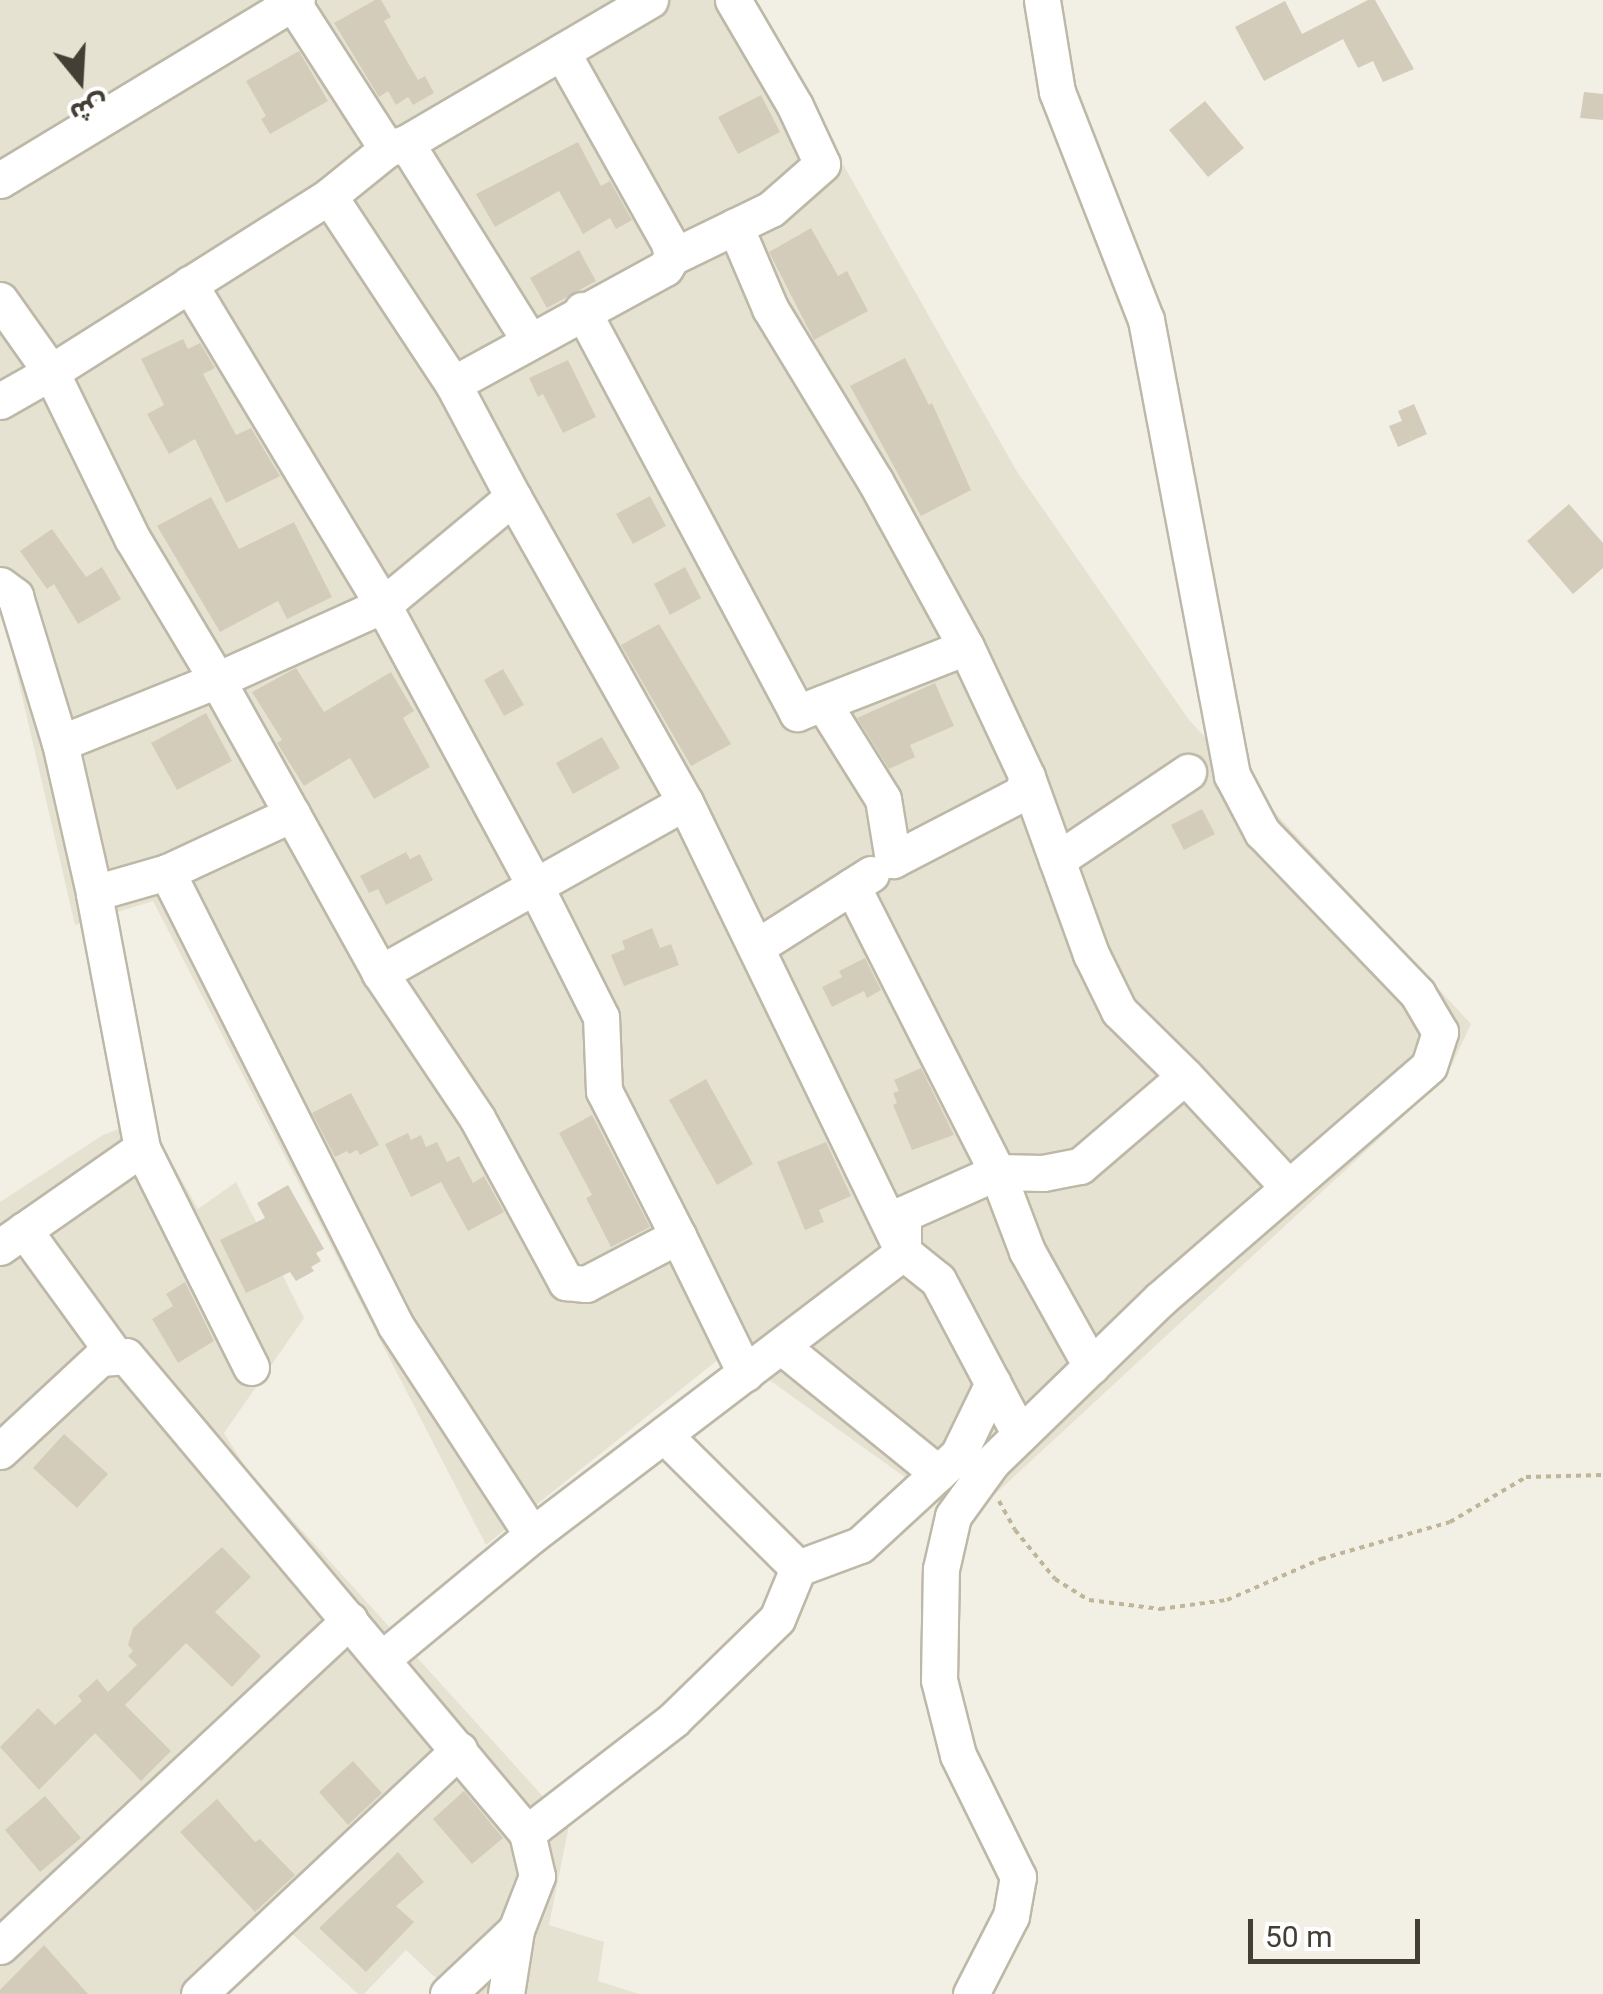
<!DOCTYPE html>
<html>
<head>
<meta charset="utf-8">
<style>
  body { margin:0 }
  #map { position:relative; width:1603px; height:1994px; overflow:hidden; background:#f2efe4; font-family:Roboto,"Noto Sans Arabic",sans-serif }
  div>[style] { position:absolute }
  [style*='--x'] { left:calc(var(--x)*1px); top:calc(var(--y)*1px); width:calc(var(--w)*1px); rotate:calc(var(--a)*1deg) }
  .residential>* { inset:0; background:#e6e2d2 }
  .building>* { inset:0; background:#d4ccba }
  .path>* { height:4px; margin-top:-2px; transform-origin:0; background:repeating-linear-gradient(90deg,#bfb598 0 5px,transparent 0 10px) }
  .roads { filter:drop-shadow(2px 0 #bdb8a7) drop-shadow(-2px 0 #bdb8a7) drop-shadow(0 2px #bdb8a7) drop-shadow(0 -2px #bdb8a7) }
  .minor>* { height:35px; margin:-17.5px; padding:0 17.5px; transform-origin:17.5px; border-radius:17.5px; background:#fff }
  span { translate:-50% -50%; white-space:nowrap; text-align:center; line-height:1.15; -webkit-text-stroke:8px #fff; paint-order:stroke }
  .north { position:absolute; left:30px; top:30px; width:100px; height:100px; -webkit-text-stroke:8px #fff; paint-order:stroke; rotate:162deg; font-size:28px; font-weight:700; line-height:40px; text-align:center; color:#443f34 }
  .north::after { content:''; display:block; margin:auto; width:35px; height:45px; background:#443f34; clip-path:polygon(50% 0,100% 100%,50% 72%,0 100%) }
  .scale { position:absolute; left:1248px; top:1919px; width:172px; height:45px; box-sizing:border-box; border:5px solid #443f34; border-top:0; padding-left:12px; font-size:30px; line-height:35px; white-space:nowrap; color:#443f34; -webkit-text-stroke:8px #fff; paint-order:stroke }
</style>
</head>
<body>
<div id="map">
  <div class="residential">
    <div style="clip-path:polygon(0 0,750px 0,1016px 470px,1189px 720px,1471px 1024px,1446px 1077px,966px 1521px,729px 1351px,486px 1545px,153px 901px,75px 925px,0 601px)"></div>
    <div style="clip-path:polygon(147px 1118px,198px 1209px,236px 1182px,304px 1318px,224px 1433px,248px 1471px,569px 1825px,549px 1925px,604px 1942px,598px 1981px,639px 1994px,453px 1994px,406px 1950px,364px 1994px,358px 1994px,289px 1931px,225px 1994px,0 1994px,0 1202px,103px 1135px)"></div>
  </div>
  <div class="building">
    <div style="clip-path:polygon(375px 0,381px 0,391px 17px,384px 21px,418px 80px,425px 76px,434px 93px,413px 105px,408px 97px,396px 105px,388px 91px,379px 97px,334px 23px)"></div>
    <div style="clip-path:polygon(1368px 0,1375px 0,1414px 69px,1383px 82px,1373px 61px,1358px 68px,1343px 39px,1264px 81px,1235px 27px,1285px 1px,1302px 34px)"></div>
    <div style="clip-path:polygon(299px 51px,328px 101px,270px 134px,261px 119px,266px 116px,246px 81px)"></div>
    <div style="clip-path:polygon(1584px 92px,1603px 94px,1603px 120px,1580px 118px)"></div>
    <div style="clip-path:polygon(761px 95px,780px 132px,738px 154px,718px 117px)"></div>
    <div style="clip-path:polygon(1205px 101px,1244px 148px,1208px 177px,1169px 130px)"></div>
    <div style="clip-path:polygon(578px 142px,601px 186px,610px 181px,632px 220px,616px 229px,610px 218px,583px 234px,559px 191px,495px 227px,476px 194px)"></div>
    <div style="clip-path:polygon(811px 228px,838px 276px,847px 271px,868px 311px,814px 340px,769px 252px)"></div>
    <div style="clip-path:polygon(579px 250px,596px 281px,547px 308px,530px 278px)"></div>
    <div style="clip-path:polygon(183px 339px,188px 349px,200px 343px,215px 368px,203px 374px,236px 435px,251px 428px,280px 476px,226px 503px,195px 439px,169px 454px,147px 414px,164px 405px,141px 359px)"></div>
    <div style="clip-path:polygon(905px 358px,929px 405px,932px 403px,971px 490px,921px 516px,850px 386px)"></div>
    <div style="clip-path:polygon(568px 360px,596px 417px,563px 433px,543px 394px,538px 397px,529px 378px)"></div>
    <div style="clip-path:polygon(1414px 404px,1427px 434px,1398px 447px,1389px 426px,1402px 421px,1398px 411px)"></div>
    <div style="clip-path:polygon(650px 496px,666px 526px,633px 544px,616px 514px)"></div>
    <div style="clip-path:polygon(211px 497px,239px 549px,294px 522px,332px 597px,287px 619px,278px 601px,220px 632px,157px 526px)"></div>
    <div style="clip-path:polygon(1569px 504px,1603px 543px,1603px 568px,1573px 594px,1527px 541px)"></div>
    <div style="clip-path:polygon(52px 529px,86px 577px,102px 567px,121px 599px,78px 624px,54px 584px,47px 589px,20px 551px)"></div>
    <div style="clip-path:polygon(685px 567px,701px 598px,670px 615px,654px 584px)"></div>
    <div style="clip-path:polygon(659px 624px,731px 744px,691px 766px,621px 645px)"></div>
    <div style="clip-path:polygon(296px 668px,324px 712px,391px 672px,414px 711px,403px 718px,430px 767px,374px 799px,350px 758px,304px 786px,277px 743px,282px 740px,252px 692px)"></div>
    <div style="clip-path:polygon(503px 669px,524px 705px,504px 716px,484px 680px)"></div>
    <div style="clip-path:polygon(935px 683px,954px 726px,910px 745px,915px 757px,889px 769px,857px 718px)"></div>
    <div style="clip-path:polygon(206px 713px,232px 761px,177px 790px,151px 743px)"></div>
    <div style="clip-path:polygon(602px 737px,620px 768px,573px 794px,556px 763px)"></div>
    <div style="clip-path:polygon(1202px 809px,1215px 834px,1184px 850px,1171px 825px)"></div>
    <div style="clip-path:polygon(406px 852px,410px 859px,420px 854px,433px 880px,386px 905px,378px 889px,369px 893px,360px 876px)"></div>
    <div style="clip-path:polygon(652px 928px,660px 948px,671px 944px,679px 965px,624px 986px,611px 955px,625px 949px,622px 941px)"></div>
    <div style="clip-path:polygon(865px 958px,881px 990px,867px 998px,864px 991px,832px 1007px,822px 987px,842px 977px,839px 971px)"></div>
    <div style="clip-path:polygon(921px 1068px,954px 1135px,912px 1150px,893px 1105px,897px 1103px,893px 1093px,899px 1091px,894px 1080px)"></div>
    <div style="clip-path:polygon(706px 1079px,753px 1164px,717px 1185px,669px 1100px)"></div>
    <div style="clip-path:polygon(351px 1093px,379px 1145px,360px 1155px,357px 1150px,349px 1154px,347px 1151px,335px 1157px,312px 1113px)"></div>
    <div style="clip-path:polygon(592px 1115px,650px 1227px,611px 1247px,586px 1198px,592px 1195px,559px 1133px)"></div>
    <div style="clip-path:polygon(408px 1133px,411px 1140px,421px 1135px,426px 1147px,437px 1142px,447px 1162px,459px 1156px,473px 1183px,484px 1176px,504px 1212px,468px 1231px,441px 1182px,411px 1197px,385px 1144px)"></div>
    <div style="clip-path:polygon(826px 1142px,851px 1196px,819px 1210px,824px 1222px,805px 1230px,777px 1162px)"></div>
    <div style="clip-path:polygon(288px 1185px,324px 1249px,316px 1253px,321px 1261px,311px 1267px,314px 1271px,296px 1281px,290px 1272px,246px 1293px,220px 1240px,265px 1218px,257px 1203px)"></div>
    <div style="clip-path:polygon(185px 1282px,214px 1341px,178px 1363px,152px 1319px,173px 1306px,166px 1294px)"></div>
    <div style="clip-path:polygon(64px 1434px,108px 1474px,77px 1508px,33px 1468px)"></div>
    <div style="clip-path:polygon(222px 1547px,251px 1577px,215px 1612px,261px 1656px,232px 1687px,186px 1643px,125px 1705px,171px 1751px,141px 1781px,95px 1733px,39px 1790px,0 1747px,38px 1708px,55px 1725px,82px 1701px,78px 1696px,97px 1679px,108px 1692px,137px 1665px,128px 1656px,133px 1651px,128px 1645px,133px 1628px)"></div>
    <div style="clip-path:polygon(353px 1761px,382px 1793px,348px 1825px,319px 1792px)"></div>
    <div style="clip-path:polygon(464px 1791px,503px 1838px,472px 1864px,433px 1819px)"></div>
    <div style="clip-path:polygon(45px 1796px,81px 1838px,40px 1872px,5px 1830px)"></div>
    <div style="clip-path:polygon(217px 1799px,255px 1842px,260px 1839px,295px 1875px,255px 1912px,180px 1832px)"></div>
    <div style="clip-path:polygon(398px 1852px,424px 1882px,396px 1906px,414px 1922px,366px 1972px,319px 1928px)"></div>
    <div style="clip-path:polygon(44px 1945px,88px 1994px,0 1994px,0 1990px)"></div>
  </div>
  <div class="path">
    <div style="--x:999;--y:1501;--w:33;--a:61"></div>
    <div style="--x:1015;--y:1530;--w:63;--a:50.8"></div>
    <div style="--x:1055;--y:1579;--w:40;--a:32"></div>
    <div style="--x:1089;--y:1600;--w:72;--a:7.2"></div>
    <div style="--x:1160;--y:1609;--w:68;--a:-7.7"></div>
    <div style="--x:1227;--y:1600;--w:103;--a:-23.6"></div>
    <div style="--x:1321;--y:1559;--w:134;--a:-16"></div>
    <div style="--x:1450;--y:1522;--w:88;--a:-30.6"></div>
    <div style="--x:1526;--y:1477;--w:77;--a:-1.5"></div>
  </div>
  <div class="roads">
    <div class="minor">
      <div style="--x:291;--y:0;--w:177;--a:57.2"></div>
      <div style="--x:406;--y:143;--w:232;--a:58"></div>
      <div style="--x:0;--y:180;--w:347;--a:-31.2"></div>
      <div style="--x:329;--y:196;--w:225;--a:56.6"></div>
      <div style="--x:453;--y:384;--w:128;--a:62"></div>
      <div style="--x:672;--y:257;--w:110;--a:-25.9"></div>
      <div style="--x:771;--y:209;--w:68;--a:-41.4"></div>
      <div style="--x:822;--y:164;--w:64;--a:-115"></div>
      <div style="--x:795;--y:106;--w:123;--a:-120.3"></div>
      <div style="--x:0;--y:300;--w:88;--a:54.7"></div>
      <div style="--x:51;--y:372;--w:329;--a:-32.3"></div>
      <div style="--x:329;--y:196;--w:75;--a:-39"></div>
      <div style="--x:387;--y:149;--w:20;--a:-18"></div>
      <div style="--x:406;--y:143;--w:283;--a:-30.4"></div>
      <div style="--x:582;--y:310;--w:457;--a:61.9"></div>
      <div style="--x:797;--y:713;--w:181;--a:-21.3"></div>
      <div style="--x:966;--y:647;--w:189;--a:-118.7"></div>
      <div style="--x:875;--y:481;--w:202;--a:-121.3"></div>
      <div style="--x:770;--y:308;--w:89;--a:-113.1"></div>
      <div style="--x:453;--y:384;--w:242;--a:-28.7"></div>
      <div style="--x:665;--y:268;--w:13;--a:-58"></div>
      <div style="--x:672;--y:257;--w:14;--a:-102"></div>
      <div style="--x:669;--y:243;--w:219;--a:-119.3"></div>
      <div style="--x:0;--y:401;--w:59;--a:-29.6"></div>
      <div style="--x:51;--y:372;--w:185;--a:64"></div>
      <div style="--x:132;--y:538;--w:165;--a:59.1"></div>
      <div style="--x:217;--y:680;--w:169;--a:158.1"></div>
      <div style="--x:0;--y:585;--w:19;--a:36"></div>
      <div style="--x:15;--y:596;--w:154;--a:73"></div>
      <div style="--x:60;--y:743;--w:154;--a:77.2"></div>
      <div style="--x:823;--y:703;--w:113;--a:58"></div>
      <div style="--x:883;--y:799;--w:62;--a:80.7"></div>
      <div style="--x:893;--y:860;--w:145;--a:-27.4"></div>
      <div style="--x:1022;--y:793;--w:17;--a:-73"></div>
      <div style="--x:1027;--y:777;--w:144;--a:-115.1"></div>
      <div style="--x:685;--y:802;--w:500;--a:64.15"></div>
      <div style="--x:903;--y:1252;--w:45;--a:38.7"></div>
      <div style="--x:938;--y:1280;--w:175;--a:62.1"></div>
      <div style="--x:292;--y:814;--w:182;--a:61"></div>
      <div style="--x:380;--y:973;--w:174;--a:56.2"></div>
      <div style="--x:477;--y:1118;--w:187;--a:61.5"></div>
      <div style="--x:566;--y:1282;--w:20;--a:6"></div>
      <div style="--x:586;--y:1284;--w:104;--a:-27.6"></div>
      <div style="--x:678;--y:1236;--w:163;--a:-117"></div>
      <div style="--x:604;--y:1091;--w:74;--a:-92.3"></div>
      <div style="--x:601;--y:1017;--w:147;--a:-116.7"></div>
      <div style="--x:535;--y:886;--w:178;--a:150.7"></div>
      <div style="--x:1057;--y:860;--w:158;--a:-33.9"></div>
      <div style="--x:167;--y:872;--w:138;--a:-24.9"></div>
      <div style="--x:292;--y:814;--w:154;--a:-119.2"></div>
      <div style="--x:217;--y:680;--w:182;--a:-24.3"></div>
      <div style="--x:383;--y:605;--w:319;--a:61.6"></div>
      <div style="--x:535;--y:886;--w:172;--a:-29.2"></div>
      <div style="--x:685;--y:802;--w:350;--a:-119.4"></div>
      <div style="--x:513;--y:497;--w:169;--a:140.3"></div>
      <div style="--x:383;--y:605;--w:375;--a:-121.1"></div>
      <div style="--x:852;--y:886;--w:321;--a:63.1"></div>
      <div style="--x:997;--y:1172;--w:46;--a:1.2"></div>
      <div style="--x:1043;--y:1173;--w:38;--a:-11"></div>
      <div style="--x:1080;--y:1166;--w:138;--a:-40.6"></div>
      <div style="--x:1185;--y:1076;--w:93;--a:-135.4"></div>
      <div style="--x:1119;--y:1011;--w:64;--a:-116.2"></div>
      <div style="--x:1091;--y:954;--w:188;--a:-109.9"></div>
      <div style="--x:758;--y:946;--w:134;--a:-32.5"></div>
      <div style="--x:1185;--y:1076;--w:151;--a:47.1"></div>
      <div style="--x:24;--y:1230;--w:153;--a:54"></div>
      <div style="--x:678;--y:1236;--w:153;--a:63.9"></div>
      <div style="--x:0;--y:1247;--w:173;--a:-34.9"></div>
      <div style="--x:903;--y:1251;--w:37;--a:-90"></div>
      <div style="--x:903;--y:1214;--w:103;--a:-24.1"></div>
      <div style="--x:997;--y:1172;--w:85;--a:69.2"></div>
      <div style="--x:1027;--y:1251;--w:132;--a:60.9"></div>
      <div style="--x:781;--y:1346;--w:202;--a:39"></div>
      <div style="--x:251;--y:1367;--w:245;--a:-116.5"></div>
      <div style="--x:142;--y:1148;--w:259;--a:-100.7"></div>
      <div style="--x:94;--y:893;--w:76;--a:-16"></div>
      <div style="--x:167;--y:872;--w:508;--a:63.23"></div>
      <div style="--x:396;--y:1326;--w:249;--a:56.9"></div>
      <div style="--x:664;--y:1435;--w:189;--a:44.8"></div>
      <div style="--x:0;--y:1451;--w:137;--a:-42.9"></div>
      <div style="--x:100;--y:1358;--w:26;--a:-4"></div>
      <div style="--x:126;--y:1356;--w:623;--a:49.95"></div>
      <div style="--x:527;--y:1833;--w:44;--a:76.9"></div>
      <div style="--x:537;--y:1876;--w:58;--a:111.3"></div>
      <div style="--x:516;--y:1930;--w:65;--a:98.9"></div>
      <div style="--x:382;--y:1659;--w:195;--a:-39.6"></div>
      <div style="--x:532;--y:1535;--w:467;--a:-37.3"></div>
      <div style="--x:527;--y:1833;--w:185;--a:-37.7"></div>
      <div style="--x:673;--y:1720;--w:145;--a:-44.2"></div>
      <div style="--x:777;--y:1619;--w:55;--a:-67.6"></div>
      <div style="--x:798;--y:1568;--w:66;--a:-20.4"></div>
      <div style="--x:860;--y:1545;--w:133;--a:-42.6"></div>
      <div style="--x:958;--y:1455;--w:80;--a:-64.1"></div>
      <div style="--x:0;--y:1946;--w:478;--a:-43"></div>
      <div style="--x:199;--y:1994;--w:357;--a:-43.2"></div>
      <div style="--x:448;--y:1994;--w:93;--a:-43.3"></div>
      <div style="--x:971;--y:1994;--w:88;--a:-62.9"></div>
      <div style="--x:1011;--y:1916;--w:40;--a:-80"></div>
      <div style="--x:1018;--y:1877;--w:136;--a:-116.2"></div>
      <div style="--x:958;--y:1755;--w:77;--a:-104.2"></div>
      <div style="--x:939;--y:1680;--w:111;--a:-89"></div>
      <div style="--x:941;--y:1569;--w:54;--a:-77.2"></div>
      <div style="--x:953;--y:1516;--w:67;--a:-54.2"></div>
      <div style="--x:992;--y:1462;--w:233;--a:-44.1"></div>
      <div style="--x:1159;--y:1300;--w:357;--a:-40.9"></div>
      <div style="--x:1429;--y:1066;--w:36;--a:-72"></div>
      <div style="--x:1440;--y:1032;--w:45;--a:-120.5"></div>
      <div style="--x:1417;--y:993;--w:223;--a:-133.9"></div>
      <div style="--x:1262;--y:832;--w:64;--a:-117.8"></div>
      <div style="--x:1232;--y:775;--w:463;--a:-100.7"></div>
      <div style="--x:1146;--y:320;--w:245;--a:-111.3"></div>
      <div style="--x:1057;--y:92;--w:93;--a:-99.3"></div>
    </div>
  </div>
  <div class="north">ش</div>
  <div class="scale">50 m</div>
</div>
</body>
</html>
